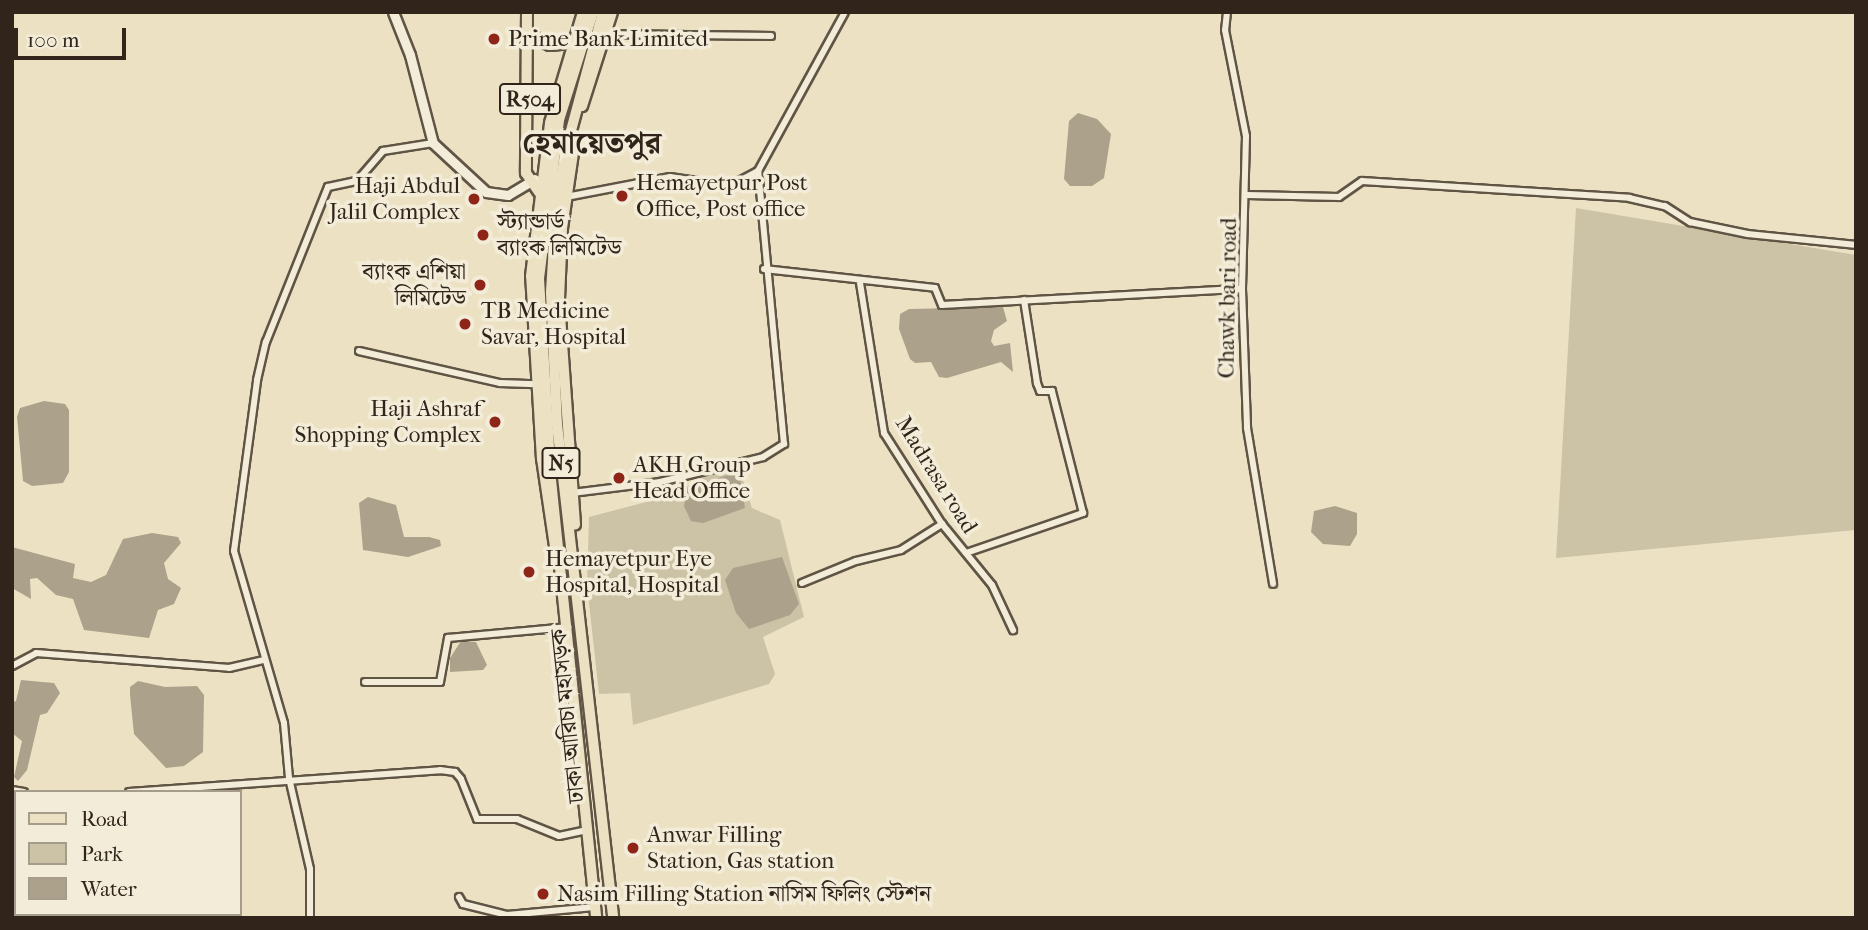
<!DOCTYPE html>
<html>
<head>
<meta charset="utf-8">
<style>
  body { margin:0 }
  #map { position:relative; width:1868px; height:930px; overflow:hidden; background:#ece2c3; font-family:"IM FELL French Canon","Noto Serif Bengali",serif }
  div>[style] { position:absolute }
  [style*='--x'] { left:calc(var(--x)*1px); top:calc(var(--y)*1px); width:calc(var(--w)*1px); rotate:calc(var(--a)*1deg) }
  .green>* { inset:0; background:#ccc2a6 }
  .water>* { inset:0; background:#aca18a }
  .roads { filter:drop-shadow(2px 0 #605445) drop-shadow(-2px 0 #605445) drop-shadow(0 2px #605445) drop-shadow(0 -2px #605445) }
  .street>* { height:6px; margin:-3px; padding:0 3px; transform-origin:3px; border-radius:3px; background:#f3ecd8 }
  .secondary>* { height:9px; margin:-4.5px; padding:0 4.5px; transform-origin:4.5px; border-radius:4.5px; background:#f3ecd8 }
  .primary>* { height:10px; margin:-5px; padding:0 5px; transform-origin:5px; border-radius:5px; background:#ece2c3 }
  .highway>* { height:10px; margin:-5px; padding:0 5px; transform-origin:5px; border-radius:5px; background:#ece2c3 }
  .dots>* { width:19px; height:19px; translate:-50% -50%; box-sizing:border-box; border:4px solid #f3ecd8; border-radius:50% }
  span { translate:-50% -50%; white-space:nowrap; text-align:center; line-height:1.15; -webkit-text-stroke:7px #f3ecd8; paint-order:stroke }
  .shield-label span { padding:2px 5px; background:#f3ecd8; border:2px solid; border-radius:5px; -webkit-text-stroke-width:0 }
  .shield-label { font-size:21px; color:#31241b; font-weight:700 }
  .poi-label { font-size:23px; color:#31241b }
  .left { translate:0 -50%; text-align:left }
  .right { translate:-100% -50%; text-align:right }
  .street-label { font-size:23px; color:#31241b }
  .district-label { font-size:30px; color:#31241b; font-weight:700 }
  .frame { position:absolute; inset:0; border:14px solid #31241b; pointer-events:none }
  .legend { position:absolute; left:14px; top:790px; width:228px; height:126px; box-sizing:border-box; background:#f3ecd8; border:2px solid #a59c8c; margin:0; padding:9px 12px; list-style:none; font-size:21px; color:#31241b }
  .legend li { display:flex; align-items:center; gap:14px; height:35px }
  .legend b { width:35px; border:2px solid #a59c8c }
  .scale { position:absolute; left:14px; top:28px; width:112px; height:32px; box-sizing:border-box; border:4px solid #31241b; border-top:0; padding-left:9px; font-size:21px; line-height:24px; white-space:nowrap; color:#31241b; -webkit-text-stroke:5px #f3ecd8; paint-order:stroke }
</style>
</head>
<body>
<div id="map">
  <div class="green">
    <div style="clip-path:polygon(1576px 208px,1856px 255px,1856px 530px,1556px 558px)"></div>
    <div style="clip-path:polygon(734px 471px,743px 480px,752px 508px,780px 520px,804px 617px,763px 637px,775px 674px,769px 684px,633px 725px,630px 693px,599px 694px,587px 585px,589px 517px,669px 496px,707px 475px)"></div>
  </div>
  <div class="water">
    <div style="clip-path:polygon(1078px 113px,1097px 119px,1111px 134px,1104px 178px,1092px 186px,1070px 186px,1064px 179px,1069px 121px)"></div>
    <div style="clip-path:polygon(1003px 307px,1007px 321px,994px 330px,991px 341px,994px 346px,1010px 343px,1013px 372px,1001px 362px,947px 378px,939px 377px,931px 362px,915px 363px,910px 359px,899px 329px,900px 314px,909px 309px)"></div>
    <div style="clip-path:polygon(44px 401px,65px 404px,69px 410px,69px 472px,63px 483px,32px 486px,23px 481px,17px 417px,20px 408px)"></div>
    <div style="clip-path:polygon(735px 473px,740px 478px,745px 508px,703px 523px,691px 521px,684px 506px,688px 487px)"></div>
    <div style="clip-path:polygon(368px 497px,396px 505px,404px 537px,429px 537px,440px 540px,441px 546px,408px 557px,363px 550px,359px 503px)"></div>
    <div style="clip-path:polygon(1335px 506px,1357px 513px,1357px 534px,1350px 546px,1323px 544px,1311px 532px,1314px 511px)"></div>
    <div style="clip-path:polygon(152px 533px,178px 537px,181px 543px,164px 563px,168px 579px,181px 588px,174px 604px,158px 610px,149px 638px,84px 630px,73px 599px,56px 595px,37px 578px,30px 579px,31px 599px,12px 588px,12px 547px,75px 564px,73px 578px,91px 582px,106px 575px,123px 539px)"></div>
    <div style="clip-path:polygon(782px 557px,799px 604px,790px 615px,749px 629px,736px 613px,725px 580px,733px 568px)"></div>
    <div style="clip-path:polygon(461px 641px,476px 642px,487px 665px,483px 670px,450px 672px,450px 658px)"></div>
    <div style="clip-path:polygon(21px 680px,54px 683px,60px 693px,47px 713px,40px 715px,27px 770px,18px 781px,14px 777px,22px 741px,12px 733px,12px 702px,16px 701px)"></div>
    <div style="clip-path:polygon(138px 681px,165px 687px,197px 686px,204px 695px,203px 752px,184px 766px,166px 768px,134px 734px,130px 695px,130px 687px)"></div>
  </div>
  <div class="roads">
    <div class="street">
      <div style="--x:1227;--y:12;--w:18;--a:96"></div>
      <div style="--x:1225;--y:30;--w:108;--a:78.8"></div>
      <div style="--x:1246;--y:136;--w:153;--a:91.5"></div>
      <div style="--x:1242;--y:289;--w:139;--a:87.9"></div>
      <div style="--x:1247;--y:428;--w:158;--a:80.5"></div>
      <div style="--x:604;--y:34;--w:167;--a:0.7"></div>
      <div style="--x:1247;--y:195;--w:92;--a:1.2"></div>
      <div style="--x:1339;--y:197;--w:28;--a:-35"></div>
      <div style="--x:1362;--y:181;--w:268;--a:3.6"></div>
      <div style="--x:1629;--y:198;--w:37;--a:13"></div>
      <div style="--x:1665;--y:206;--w:30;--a:33"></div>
      <div style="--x:1690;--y:222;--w:59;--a:11.7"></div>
      <div style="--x:1748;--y:234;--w:109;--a:5.8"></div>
      <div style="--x:566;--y:197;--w:106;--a:-10.9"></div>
      <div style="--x:670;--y:177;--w:61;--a:8.5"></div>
      <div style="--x:730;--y:186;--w:32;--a:-28"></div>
      <div style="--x:758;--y:171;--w:181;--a:-61.3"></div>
      <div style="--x:764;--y:269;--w:172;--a:6.3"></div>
      <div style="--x:935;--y:288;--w:18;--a:68"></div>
      <div style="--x:942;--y:305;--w:300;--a:-3.1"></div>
      <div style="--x:860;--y:283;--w:152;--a:80.9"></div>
      <div style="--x:884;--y:433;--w:108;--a:57.5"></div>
      <div style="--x:942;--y:524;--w:79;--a:50.7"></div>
      <div style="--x:992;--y:585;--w:50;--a:65"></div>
      <div style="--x:359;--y:351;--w:145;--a:12.8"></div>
      <div style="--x:500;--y:383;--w:36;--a:2"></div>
      <div style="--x:572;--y:493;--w:89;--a:-7.1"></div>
      <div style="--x:660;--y:482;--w:106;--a:-13.6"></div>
      <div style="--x:763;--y:457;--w:25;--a:-32"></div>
      <div style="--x:784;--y:444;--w:274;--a:-95.4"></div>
      <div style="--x:966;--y:553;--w:124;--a:-18.9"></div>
      <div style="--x:1083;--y:513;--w:126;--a:-104.3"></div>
      <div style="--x:1052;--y:391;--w:12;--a:180"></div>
      <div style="--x:1040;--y:391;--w:9;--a:-111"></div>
      <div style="--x:1037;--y:383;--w:84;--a:-98.9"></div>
      <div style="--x:802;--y:583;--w:58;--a:-22.2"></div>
      <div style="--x:856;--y:561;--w:46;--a:-13.7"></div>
      <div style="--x:901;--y:550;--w:49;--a:-32.4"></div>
      <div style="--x:12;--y:666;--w:27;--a:-28"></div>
      <div style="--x:36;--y:653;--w:194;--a:4.4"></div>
      <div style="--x:229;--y:668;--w:36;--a:-13"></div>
      <div style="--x:365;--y:682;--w:75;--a:0"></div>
      <div style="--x:440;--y:682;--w:45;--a:-79.7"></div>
      <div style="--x:448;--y:638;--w:121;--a:-5.2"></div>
      <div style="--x:12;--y:790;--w:12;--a:9"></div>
      <div style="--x:129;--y:792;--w:312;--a:-4"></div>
      <div style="--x:440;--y:770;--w:15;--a:8"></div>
      <div style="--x:455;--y:772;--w:9;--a:49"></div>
      <div style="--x:461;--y:779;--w:43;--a:68.2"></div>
      <div style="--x:477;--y:819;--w:40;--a:0"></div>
      <div style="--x:517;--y:819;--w:45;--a:22"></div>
      <div style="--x:559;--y:836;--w:30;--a:-12"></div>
      <div style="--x:459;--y:897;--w:8;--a:60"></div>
      <div style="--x:463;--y:904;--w:45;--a:14"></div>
      <div style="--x:507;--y:915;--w:88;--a:-5.2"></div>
      <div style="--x:310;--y:918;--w:49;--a:-90"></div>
      <div style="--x:310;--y:869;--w:93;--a:-103"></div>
      <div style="--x:289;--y:778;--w:55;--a:-95.2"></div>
      <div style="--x:284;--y:723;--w:179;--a:-106.2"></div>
      <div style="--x:234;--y:551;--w:173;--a:-82.3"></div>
      <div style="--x:257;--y:380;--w:39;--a:-77"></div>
      <div style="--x:266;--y:342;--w:167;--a:-68.2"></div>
      <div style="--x:328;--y:187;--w:30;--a:-12"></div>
      <div style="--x:357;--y:181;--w:40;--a:-49"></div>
      <div style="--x:383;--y:151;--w:51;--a:-9.1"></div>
    </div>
    <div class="secondary">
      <div style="--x:393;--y:12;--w:46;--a:68.4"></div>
      <div style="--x:410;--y:55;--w:91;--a:75.4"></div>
      <div style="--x:433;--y:143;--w:72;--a:42.8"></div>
      <div style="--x:486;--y:192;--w:22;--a:8"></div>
      <div style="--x:508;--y:195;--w:31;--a:-31"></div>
    </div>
    <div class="primary">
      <div style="--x:527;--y:12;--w:161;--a:90.4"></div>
      <div style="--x:526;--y:173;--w:23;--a:56"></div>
      <div style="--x:532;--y:36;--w:20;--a:27"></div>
      <div style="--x:550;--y:45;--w:22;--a:-5"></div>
    </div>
    <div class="highway">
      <div style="--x:593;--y:12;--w:113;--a:107.5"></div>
      <div style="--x:559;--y:120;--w:160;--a:97.2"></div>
      <div style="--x:539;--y:279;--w:201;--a:86.6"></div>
      <div style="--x:551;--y:480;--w:440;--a:84.1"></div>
      <div style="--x:603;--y:12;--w:138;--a:105.1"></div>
      <div style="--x:567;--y:145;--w:55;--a:100.5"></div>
      <div style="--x:557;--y:199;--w:94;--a:93.7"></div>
      <div style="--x:551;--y:293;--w:131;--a:87.4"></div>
      <div style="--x:557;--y:424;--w:497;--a:83.5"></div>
      <div style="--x:582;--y:106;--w:99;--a:-72.3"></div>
      <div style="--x:573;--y:153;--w:76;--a:98.3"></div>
      <div style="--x:562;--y:228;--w:73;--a:92.4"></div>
      <div style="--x:559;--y:301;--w:224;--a:85.9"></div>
      <div style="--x:557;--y:560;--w:102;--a:-98.4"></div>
      <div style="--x:542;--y:459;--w:183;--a:-93.4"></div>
      <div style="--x:531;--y:276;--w:154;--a:-82.9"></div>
      <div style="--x:550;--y:123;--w:116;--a:-73.4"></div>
    </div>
  </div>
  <div class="dots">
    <div style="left:494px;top:39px;background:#8f2418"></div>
    <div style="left:622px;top:196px;background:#8f2418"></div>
    <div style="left:474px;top:199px;background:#8f2418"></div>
    <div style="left:483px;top:235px;background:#8f2418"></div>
    <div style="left:480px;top:285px;background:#8f2418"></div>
    <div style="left:465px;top:324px;background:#8f2418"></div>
    <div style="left:495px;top:422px;background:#8f2418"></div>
    <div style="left:619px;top:478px;background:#8f2418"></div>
    <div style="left:529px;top:572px;background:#8f2418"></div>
    <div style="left:633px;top:848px;background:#8f2418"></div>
    <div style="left:543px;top:894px;background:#8f2418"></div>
  </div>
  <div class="shield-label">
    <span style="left:530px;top:99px">R504</span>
    <span style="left:561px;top:463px">N5</span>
  </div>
  <div class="poi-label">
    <span class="left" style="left:508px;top:39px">Prime Bank Limited</span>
    <span class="left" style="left:636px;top:196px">Hemayetpur Post<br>Office, Post office</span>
    <span class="right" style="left:460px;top:199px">Haji Abdul<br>Jalil Complex</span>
    <span class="left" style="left:497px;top:235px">স্ট্যান্ডার্ড<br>ব্যাংক লিমিটেড</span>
    <span class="right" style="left:466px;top:285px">ব্যাংক এশিয়া<br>লিমিটেড</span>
    <span class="left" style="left:481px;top:324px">TB Medicine<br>Savar, Hospital</span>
    <span class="right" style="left:481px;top:422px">Haji Ashraf<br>Shopping Complex</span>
    <span class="left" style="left:633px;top:478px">AKH Group<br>Head Office</span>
    <span class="left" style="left:545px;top:572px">Hemayetpur Eye<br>Hospital, Hospital</span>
    <span class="left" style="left:647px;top:848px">Anwar Filling<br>Station, Gas station</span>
    <span class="left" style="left:557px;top:894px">Nasim Filling Station নাসিম ফিলিং স্টেশন</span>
  </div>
  <div class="street-label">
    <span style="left:1228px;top:298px;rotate:-89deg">Chawk bari road</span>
    <span style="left:936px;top:475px;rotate:58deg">Madrasa road</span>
    <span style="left:568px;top:716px;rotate:-96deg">ঢাকা-আরিচা মহাসড়ক</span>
  </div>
  <div class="district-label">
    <span style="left:592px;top:144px">হেমায়েতপুর</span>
  </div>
  <div class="frame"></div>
  <ul class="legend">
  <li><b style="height:9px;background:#ece2c3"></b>Road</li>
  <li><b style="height:19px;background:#ccc2a6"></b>Park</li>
  <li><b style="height:19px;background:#aca18a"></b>Water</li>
  </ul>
  <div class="scale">100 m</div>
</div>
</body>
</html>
